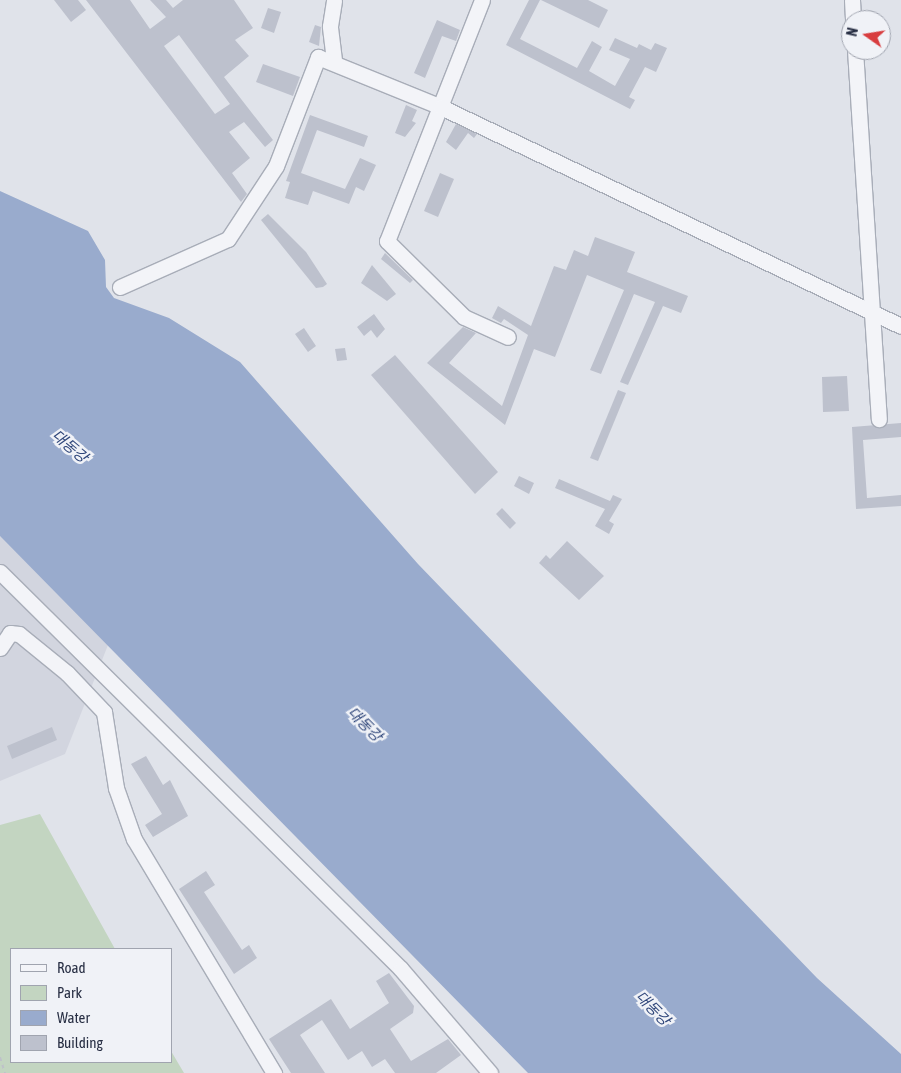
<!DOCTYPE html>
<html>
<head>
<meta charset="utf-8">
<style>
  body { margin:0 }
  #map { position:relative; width:901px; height:1073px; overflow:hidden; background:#e0e3ea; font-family:"Asap Condensed","Noto Sans KR",sans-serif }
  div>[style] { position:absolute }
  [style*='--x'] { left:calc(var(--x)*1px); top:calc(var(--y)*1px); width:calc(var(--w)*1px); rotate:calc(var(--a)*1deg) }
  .built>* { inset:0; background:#d2d5df }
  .green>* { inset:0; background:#c3d5c1 }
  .water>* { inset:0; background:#99abcd }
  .building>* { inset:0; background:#bdc1cd }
  .path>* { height:2px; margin-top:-1px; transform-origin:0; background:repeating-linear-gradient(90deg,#bec1c9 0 4px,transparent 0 8px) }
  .roads { filter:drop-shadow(1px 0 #a8adb8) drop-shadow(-1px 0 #a8adb8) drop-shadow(0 1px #a8adb8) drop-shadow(0 -1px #a8adb8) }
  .minor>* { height:15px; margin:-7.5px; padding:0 7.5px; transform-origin:7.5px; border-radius:7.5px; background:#f3f4f8 }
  span { translate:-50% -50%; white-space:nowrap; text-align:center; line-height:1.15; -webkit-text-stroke:5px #f0f2f7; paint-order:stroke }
  .water-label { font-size:15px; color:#2f467a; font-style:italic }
  .legend { position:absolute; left:10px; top:948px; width:162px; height:115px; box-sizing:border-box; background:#f0f2f7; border:1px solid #a0a4af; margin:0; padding:6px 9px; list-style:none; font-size:15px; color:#272e43 }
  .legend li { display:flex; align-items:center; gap:10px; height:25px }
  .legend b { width:25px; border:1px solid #a0a4af }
  .north { position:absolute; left:841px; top:10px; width:50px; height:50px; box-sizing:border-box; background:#f0f2f7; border:1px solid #a0a4af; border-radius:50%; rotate:283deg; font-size:14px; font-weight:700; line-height:20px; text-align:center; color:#272e43 }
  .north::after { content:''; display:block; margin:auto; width:18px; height:22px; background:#d83d3f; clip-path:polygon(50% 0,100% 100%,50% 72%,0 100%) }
</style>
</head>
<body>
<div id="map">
  <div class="built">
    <div style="clip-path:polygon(0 536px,108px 645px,65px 754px,0 781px)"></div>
  </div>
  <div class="green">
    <div style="clip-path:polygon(40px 814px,115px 949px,11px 949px,11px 1062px,171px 1062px,171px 1051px,184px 1073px,0 1073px,0 825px)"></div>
  </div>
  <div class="water">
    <div style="clip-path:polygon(0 191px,88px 231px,105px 260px,106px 287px,114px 298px,169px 318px,240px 362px,418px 564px,817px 978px,901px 1054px,901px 1073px,528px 1073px,0 536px)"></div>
  </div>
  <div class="building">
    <div style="clip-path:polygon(54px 0,78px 0,86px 10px,71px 22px)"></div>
    <div style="clip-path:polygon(evenodd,86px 0,130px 0,150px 29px,166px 17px,150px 0,166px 0,173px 8px,183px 0,234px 0,253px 28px,235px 40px,249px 56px,224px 77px,273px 140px,265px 147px,244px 122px,229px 132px,250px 158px,232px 173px,247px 194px,241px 202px,86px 0,179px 35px,230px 104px,215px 114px,164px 46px,179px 35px)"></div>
    <div style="clip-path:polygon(529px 0,540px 0,520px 39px,577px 68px,592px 41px,602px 47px,589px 71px,615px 86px,630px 59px,609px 50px,615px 38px,637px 48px,639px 44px,651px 50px,655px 43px,667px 48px,656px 72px,645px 67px,629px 97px,635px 100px,630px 109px,506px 45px)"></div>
    <div style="clip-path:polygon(541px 0,588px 0,608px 10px,599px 28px)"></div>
    <div style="clip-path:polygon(268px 8px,281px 12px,274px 33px,261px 28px)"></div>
    <div style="clip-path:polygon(437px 20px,460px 30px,456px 41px,442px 36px,425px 78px,414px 73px)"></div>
    <div style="clip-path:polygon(315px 25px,321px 27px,319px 46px,309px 42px)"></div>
    <div style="clip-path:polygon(263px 64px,300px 77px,293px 96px,256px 82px)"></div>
    <div style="clip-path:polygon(406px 105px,417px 110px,412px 121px,416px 123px,405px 137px,395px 133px)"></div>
    <div style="clip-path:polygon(310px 115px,368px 136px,364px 147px,317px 130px,301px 173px,345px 189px,360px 158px,376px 165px,364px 191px,356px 187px,349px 204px,313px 191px,308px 205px,285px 198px,290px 182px,286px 181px)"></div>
    <div style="clip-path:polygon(456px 124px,477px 134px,474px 138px,468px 133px,456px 150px,446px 142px)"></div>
    <div style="clip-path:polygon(440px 173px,454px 179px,438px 217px,424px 211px)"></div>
    <div style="clip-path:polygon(268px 214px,306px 252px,327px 284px,323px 287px,316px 288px,261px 220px)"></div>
    <div style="clip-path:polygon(595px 237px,635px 252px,627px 272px,688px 296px,681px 313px,663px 306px,628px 385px,620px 382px,655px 302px,634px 294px,601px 374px,590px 370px,624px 290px,587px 275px,555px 357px,534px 349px,505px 425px,427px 363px,463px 327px,476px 333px,449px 363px,502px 406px,528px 335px,504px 319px,501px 323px,492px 318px,498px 306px,531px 326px,554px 266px,566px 270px,574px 250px,588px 256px)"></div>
    <div style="clip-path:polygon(385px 253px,413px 280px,410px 283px,381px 259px)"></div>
    <div style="clip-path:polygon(372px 265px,396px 294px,387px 301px,361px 283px)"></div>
    <div style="clip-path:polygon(374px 314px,385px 329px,377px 338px,371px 330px,364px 336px,357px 327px)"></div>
    <div style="clip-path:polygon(304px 328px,316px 346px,308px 352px,295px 334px)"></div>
    <div style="clip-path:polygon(345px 348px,347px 360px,337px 361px,335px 349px)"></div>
    <div style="clip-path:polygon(395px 355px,498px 472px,475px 494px,371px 375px)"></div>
    <div style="clip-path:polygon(847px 376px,849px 411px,823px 412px,822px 377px)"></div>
    <div style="clip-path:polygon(618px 390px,626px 393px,598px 461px,590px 458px)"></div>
    <div style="clip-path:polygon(901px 423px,901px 437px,863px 440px,867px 498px,901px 495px,901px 506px,856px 509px,852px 427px)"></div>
    <div style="clip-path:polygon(519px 476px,534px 483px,529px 494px,514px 486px)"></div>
    <div style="clip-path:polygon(559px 479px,610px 501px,613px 495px,622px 499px,609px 521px,614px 524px,609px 534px,595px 526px,605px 509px,555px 488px)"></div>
    <div style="clip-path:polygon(502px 508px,516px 523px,510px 529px,496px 514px)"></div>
    <div style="clip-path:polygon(567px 541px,604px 576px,579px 600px,539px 563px,546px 555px,550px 559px)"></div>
    <div style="clip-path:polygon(52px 727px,57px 740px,12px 759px,7px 746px)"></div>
    <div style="clip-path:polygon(146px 756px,163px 785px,170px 780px,188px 816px,153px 837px,145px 825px,162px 814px,131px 764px)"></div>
    <div style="clip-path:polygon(206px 871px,215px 885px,204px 892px,242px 950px,249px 945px,257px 958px,234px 974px,179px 889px)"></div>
    <div style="clip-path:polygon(389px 973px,414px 1006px,413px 1013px,390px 1029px,411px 1061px,448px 1039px,461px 1055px,436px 1073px,395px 1073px,385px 1059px,372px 1067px,362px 1051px,348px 1060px,322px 1020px,300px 1035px,325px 1073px,291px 1073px,269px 1039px,331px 999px,350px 1029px,389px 1003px,376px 981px)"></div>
  </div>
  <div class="path">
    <div style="--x:0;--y:1057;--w:17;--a:73"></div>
  </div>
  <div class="roads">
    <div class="minor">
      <div style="--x:482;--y:0;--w:259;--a:111.5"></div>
      <div style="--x:387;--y:241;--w:108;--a:44.6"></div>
      <div style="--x:464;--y:317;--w:48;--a:24.4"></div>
      <div style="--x:852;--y:0;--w:20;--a:87"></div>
      <div style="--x:855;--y:50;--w:370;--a:86.3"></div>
      <div style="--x:334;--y:60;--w:34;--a:-97"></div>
      <div style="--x:330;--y:26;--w:26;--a:-81"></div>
      <div style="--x:120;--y:287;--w:118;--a:-24"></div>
      <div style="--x:228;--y:239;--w:87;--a:-56.7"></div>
      <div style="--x:276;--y:166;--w:117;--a:-68.9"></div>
      <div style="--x:318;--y:57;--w:133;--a:22.1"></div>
      <div style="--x:441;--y:107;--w:509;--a:25.46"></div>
      <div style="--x:0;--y:572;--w:564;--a:44.71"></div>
      <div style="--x:401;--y:969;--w:137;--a:49.4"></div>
      <div style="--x:0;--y:648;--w:18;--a:-56"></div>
      <div style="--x:10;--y:633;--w:9;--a:6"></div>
      <div style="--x:19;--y:634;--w:62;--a:39.1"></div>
      <div style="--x:67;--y:673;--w:54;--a:46.5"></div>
      <div style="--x:104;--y:712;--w:77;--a:81"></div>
      <div style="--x:116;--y:788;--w:54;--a:70.6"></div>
      <div style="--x:134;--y:839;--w:273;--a:59.1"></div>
    </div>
  </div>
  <div class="water-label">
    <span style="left:70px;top:446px;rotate:40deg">대동강</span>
    <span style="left:365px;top:724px;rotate:45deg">대동강</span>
    <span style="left:653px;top:1008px;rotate:45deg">대동강</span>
  </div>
  <ul class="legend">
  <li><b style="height:6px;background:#f3f4f8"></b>Road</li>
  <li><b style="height:14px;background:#c3d5c1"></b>Park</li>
  <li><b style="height:14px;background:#99abcd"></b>Water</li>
  <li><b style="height:14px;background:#bdc1cd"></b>Building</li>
  </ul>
  <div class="north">N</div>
</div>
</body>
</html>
